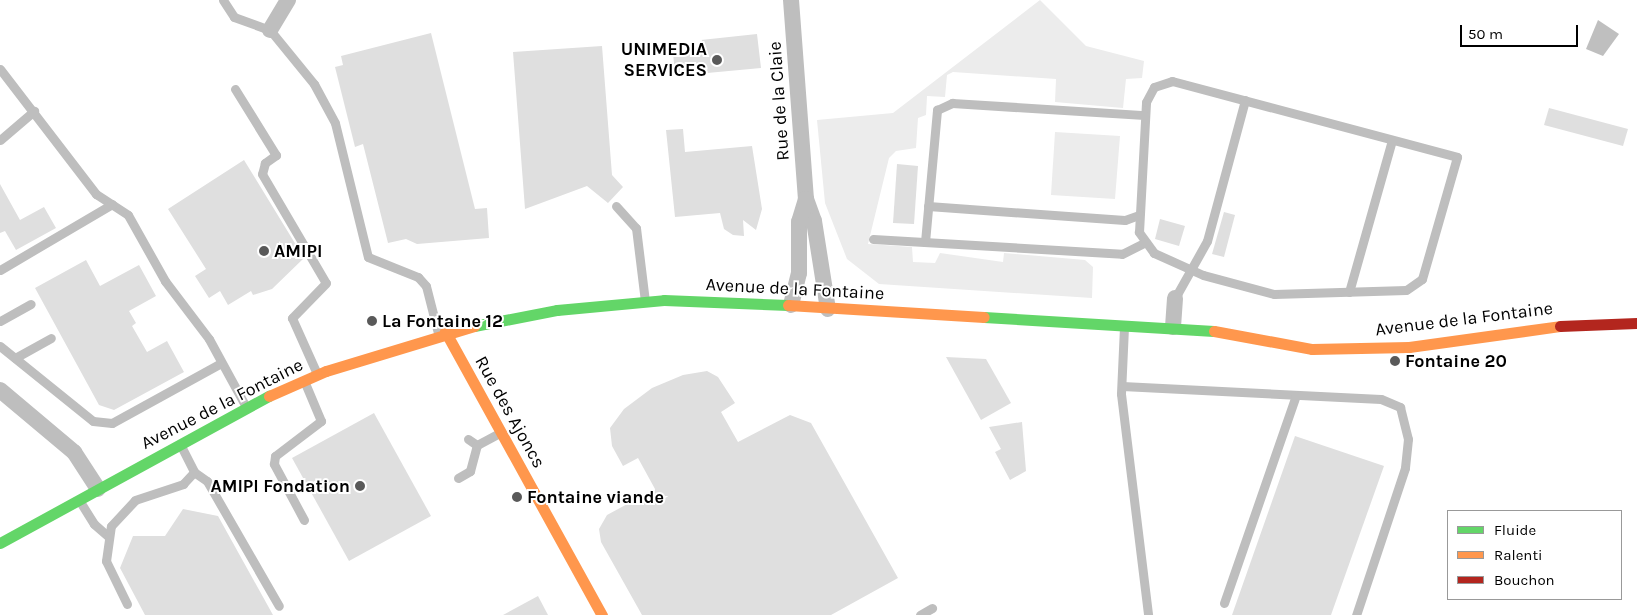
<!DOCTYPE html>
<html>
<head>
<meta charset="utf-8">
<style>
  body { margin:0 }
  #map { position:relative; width:1637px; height:615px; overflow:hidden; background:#fff; font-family:Karla,sans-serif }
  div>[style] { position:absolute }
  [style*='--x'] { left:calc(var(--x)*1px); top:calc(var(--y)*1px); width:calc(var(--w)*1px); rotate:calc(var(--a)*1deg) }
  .green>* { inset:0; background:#ececec }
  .water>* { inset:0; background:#bfbfbf }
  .building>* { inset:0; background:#dfdfdf }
  .lane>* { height:9px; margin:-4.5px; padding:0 4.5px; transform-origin:4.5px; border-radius:4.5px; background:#bebebe }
  .street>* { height:16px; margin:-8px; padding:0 8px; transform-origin:8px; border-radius:8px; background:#bebebe }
  .fast>* { height:11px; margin:-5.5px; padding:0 5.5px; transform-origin:5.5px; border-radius:5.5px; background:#63d668 }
  .slow>* { height:11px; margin:-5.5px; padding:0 5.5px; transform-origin:5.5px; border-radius:5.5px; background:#ff974d }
  .jam>* { height:11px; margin:-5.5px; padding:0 5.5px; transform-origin:5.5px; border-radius:5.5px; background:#b3261e }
  .dots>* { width:14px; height:14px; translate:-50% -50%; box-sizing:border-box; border:2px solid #fff; border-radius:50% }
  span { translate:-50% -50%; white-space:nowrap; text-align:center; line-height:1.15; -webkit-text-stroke:4px #fff; paint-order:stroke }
  .poi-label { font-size:18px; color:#000; font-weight:700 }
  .right { translate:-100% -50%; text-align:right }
  .left { translate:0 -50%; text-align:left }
  .street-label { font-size:18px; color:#000 }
  .legend { position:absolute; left:1447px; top:510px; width:175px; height:90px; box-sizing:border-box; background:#fff; border:1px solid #999; margin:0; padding:6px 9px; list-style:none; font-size:15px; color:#000 }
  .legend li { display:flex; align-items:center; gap:10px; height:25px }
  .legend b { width:25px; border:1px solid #999 }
  .scale { position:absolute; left:1460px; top:25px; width:118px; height:22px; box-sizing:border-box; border:2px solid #000; border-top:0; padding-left:6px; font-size:15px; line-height:18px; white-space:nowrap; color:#000; -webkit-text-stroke:4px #fff; paint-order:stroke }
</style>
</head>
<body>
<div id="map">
  <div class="green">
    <div style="clip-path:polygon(1040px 0,1086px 46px,1144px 61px,1142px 78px,1126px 79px,1123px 108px,1055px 102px,1056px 79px,953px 72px,947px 75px,945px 97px,927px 96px,926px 115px,918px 118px,916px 148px,896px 151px,889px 158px,868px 244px,912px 247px,913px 262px,935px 263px,940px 253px,1003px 262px,1004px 253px,1085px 260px,1093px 267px,1092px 298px,879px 284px,847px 259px,825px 203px,817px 120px,893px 113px)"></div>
    <div style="clip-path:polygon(1055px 132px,1120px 136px,1115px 199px,1051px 195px)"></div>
  </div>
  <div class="water">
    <div style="clip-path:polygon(1598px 20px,1619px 34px,1603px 56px,1586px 49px)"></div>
  </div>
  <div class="building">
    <div style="clip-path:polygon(431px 33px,475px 209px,487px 208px,489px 238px,417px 244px,406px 239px,388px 243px,363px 144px,355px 147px,335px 67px,343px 65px,341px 56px)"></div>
    <div style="clip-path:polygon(757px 34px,761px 68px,675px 76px,673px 52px,702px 49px,701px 40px)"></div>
    <div style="clip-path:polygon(602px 46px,612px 175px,623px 187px,608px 203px,587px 186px,525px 209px,513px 52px)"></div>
    <div style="clip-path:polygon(1549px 108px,1628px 129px,1623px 146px,1544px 125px)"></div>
    <div style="clip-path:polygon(683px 129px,685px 152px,752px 146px,762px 209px,756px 230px,743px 220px,744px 236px,733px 235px,724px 229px,720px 213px,675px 217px,666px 130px)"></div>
    <div style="clip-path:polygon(244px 160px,304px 258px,272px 289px,253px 295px,251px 291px,228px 305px,220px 291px,209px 298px,195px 276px,206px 269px,168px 209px)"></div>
    <div style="clip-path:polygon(897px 164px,918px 166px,914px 224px,893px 223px)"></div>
    <div style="clip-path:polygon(0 184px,20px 220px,44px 207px,56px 228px,16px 250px,5px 231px,0 233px)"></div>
    <div style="clip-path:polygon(1224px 212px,1235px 215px,1224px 257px,1212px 254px)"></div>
    <div style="clip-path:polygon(1160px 219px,1185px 226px,1179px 246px,1155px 239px)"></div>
    <div style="clip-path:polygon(86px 260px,100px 286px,139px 265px,156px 296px,129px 311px,136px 323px,132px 326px,147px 352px,167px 341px,184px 372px,114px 410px,99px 405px,35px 288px)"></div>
    <div style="clip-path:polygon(946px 357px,986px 359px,1011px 403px,981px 420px)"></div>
    <div style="clip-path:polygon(707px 371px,718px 377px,735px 403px,721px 412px,738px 442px,790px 415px,811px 423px,898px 578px,831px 615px,642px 615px,601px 542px,599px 529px,607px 515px,655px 489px,638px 458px,623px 466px,612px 446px,610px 428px,624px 409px,652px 388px,683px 375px)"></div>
    <div style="clip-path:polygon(374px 413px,431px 516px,349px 561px,292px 458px)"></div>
    <div style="clip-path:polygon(1022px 422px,1026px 471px,1010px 480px,995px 452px,1001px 449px,989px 427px)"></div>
    <div style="clip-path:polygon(1295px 436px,1384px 466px,1331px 615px,1232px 615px)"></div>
    <div style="clip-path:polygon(183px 509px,218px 516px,273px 615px,145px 615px,120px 568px,133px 536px,165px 536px)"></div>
    <div style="clip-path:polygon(538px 596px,548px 615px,503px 615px)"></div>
  </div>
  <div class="lane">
    <div style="--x:223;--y:0;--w:20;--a:57"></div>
    <div style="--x:234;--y:17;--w:38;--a:20"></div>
    <div style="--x:270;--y:30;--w:70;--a:50.8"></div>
    <div style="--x:314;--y:84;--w:44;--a:61.7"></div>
    <div style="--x:335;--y:123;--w:138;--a:76.2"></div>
    <div style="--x:368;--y:257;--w:54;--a:21.8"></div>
    <div style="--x:418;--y:277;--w:12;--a:48"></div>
    <div style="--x:426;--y:286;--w:49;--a:75.7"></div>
    <div style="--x:0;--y:69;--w:158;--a:52.5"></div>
    <div style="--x:96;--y:194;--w:38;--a:33"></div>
    <div style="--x:128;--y:215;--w:76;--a:60.7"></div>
    <div style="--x:165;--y:281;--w:73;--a:52.8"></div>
    <div style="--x:209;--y:339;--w:77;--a:61.4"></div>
    <div style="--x:1172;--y:81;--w:295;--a:14.9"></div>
    <div style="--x:1457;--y:157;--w:127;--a:106"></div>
    <div style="--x:1422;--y:279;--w:19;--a:145"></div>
    <div style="--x:1406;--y:290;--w:132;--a:178.3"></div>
    <div style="--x:1274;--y:294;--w:73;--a:-165"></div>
    <div style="--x:1203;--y:275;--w:54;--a:-155.8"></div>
    <div style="--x:1154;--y:253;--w:26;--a:-126"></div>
    <div style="--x:1139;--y:232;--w:130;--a:-86.9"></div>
    <div style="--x:1146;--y:102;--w:17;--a:-62"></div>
    <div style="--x:1154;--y:87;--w:19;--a:-18"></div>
    <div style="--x:235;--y:89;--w:78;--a:58.2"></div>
    <div style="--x:276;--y:155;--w:14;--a:144"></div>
    <div style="--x:265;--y:163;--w:11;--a:105"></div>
    <div style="--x:262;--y:174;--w:126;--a:59.6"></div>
    <div style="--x:326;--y:283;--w:49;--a:134.2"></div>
    <div style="--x:292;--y:318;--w:61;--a:65.9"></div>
    <div style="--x:0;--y:140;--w:45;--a:-40.5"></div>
    <div style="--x:616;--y:206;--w:30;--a:48"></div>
    <div style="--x:636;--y:228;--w:74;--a:83"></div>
    <div style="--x:928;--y:206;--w:197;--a:4.1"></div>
    <div style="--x:1125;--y:220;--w:15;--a:-20"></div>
    <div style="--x:873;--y:239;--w:249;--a:3.4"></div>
    <div style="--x:1122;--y:254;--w:25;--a:-27"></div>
    <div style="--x:925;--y:242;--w:133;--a:-84.8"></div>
    <div style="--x:937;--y:110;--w:17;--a:-25"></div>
    <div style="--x:952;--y:103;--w:193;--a:3.6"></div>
    <div style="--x:0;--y:270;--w:130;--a:-30.5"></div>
    <div style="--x:1349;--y:292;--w:158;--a:-74.2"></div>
    <div style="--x:1175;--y:298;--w:65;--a:-60.7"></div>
    <div style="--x:1207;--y:241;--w:146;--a:-74.9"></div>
    <div style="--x:0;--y:321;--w:35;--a:-29"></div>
    <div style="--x:1124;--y:327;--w:67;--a:92.6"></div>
    <div style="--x:1121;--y:394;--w:223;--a:83"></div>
    <div style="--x:0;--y:346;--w:119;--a:38.9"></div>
    <div style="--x:93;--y:421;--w:19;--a:6"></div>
    <div style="--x:112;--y:423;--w:124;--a:-28.8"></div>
    <div style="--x:15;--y:358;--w:41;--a:-29.1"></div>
    <div style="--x:1122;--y:386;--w:259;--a:2.9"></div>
    <div style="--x:1381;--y:399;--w:21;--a:23"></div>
    <div style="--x:1400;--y:407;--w:33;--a:76"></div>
    <div style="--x:1408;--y:439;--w:29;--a:96"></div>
    <div style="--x:1405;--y:468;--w:155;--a:108.4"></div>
    <div style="--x:468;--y:439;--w:11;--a:34"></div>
    <div style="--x:477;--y:445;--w:27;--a:-28"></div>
    <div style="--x:180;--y:444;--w:31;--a:63"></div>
    <div style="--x:194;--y:472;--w:16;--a:35"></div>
    <div style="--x:207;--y:481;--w:144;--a:60.1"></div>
    <div style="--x:458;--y:478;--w:14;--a:-30"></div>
    <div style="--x:470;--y:471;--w:27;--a:-75"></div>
    <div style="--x:79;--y:500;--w:28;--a:58"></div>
    <div style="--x:94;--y:524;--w:18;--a:41"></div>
    <div style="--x:304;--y:520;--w:64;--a:-118.2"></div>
    <div style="--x:274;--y:464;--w:8;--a:-83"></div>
    <div style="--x:275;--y:456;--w:58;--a:-37.3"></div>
    <div style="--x:321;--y:421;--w:41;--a:-112.8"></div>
    <div style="--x:1224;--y:603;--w:220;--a:-70.9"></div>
    <div style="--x:127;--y:604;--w:48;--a:-116"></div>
    <div style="--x:106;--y:561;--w:35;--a:-82"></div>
    <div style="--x:111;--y:526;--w:35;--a:-47"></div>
    <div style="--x:135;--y:500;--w:51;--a:-18.4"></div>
    <div style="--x:183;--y:484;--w:16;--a:-47"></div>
    <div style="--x:920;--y:615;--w:14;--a:-30"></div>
  </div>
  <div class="street">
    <div style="--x:791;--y:0;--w:200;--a:85.7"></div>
    <div style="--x:806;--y:199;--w:23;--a:70"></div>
    <div style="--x:814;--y:221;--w:89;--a:81"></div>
    <div style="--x:270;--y:30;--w:35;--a:-59"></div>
    <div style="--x:791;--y:305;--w:33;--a:-76"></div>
    <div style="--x:799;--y:273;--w:51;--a:-90"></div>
    <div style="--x:799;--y:222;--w:24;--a:-73"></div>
    <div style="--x:1173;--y:327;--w:29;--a:-86"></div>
    <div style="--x:0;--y:390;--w:97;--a:40"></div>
    <div style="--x:74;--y:452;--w:44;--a:57"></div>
  </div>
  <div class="fast">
    <div style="--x:984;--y:317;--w:230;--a:3.5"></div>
    <div style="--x:474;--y:326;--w:85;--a:-10.9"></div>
    <div style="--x:557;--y:310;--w:107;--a:-5.3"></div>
    <div style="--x:664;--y:300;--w:124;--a:2.3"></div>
    <div style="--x:0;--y:543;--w:307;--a:-28.7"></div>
  </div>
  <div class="slow">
    <div style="--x:788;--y:305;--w:196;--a:3.5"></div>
    <div style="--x:445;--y:331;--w:325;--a:61.1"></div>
    <div style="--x:1214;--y:331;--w:100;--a:10.4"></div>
    <div style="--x:1312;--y:349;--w:97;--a:-1.2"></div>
    <div style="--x:1409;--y:347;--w:152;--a:-7.9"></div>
    <div style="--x:269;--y:396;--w:62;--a:-23.7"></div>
    <div style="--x:326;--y:371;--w:155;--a:-16.9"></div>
  </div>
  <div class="jam">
    <div style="--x:1560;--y:326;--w:77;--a:-2.2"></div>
  </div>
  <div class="dots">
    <div style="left:717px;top:60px;background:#595959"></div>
    <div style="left:264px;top:251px;background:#595959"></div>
    <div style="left:372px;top:321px;background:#595959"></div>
    <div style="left:1395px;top:361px;background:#595959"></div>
    <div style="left:360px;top:486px;background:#595959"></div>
    <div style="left:517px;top:497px;background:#595959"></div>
  </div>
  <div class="poi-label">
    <span class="right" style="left:707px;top:60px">UNIMEDIA<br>SERVICES</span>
    <span class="left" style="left:274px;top:251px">AMIPI</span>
    <span class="left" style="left:382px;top:321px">La Fontaine 12</span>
    <span class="left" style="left:1405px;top:361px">Fontaine 20</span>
    <span class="right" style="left:350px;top:486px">AMIPI Fondation</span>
    <span class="left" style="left:527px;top:497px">Fontaine viande</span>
  </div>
  <div class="street-label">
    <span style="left:779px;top:101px;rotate:-94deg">Rue de la Claie</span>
    <span style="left:795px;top:289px;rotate:3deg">Avenue de la Fontaine</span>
    <span style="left:1464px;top:319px;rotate:-7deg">Avenue de la Fontaine</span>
    <span style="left:222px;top:404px;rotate:-27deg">Avenue de la Fontaine</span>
    <span style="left:510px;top:412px;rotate:61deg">Rue des Ajoncs</span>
  </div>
  <ul class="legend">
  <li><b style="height:6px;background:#63d668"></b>Fluide</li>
  <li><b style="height:6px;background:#ff974d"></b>Ralenti</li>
  <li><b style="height:6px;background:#b3261e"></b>Bouchon</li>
  </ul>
  <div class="scale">50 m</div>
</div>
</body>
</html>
